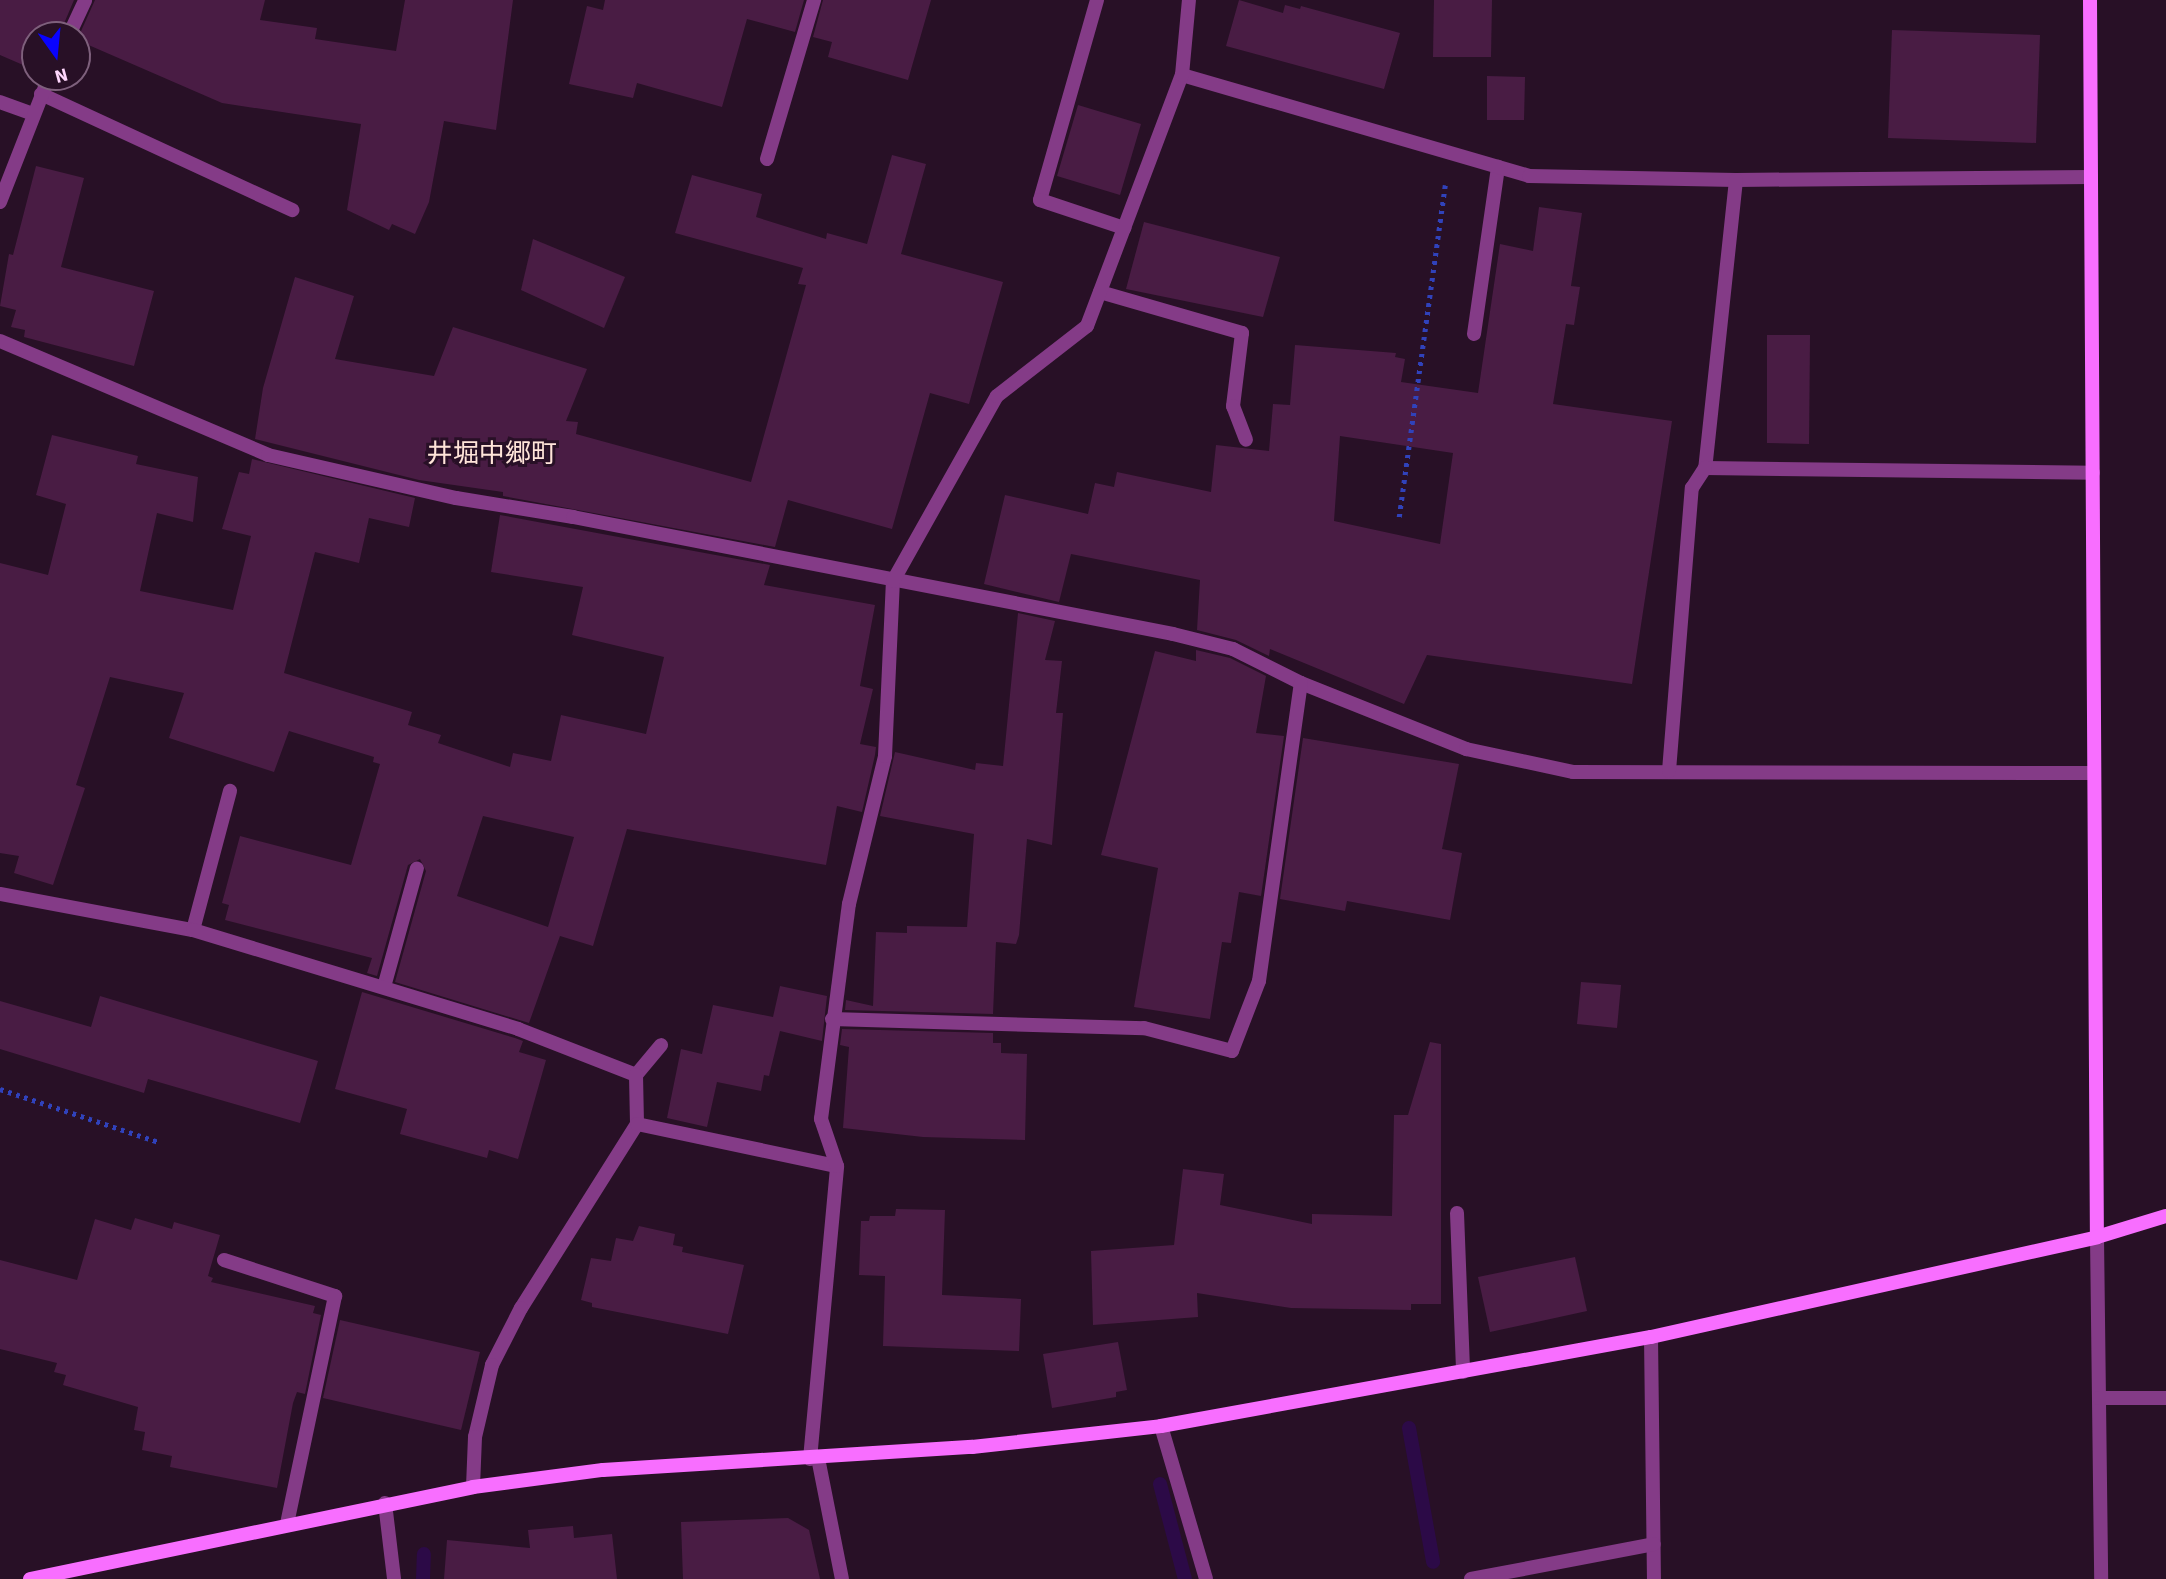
<!DOCTYPE html>
<html>
<head>
<meta charset="utf-8">
<style>
  body { margin:0 }
  #map { position:relative; width:2166px; height:1579px; overflow:hidden; background:#281026; font-family:"Source Sans 3","Noto Sans JP",sans-serif }
  div>[style] { position:absolute }
  [style*='--x'] { left:calc(var(--x)*1px); top:calc(var(--y)*1px); width:calc(var(--w)*1px); rotate:calc(var(--a)*1deg) }
  .stream>* { height:14px; margin:-7px; padding:0 7px; transform-origin:7px; border-radius:7px; background:#2c0a47 }
  .building>* { inset:0; background:#491c44 }
  .path>* { height:4.5px; margin-top:-2.25px; transform-origin:0; background:repeating-linear-gradient(90deg,#3042bb 0 3.5px,transparent 0 8.5px) }
  .lane>* { height:14px; margin:-7px; padding:0 7px; transform-origin:7px; border-radius:7px; background:#843b87 }
  .street>* { height:14px; margin:-7px; padding:0 7px; transform-origin:7px; border-radius:7px; background:#843b87 }
  .secondary>* { height:14px; margin:-7px; padding:0 7px; transform-origin:7px; border-radius:7px; background:#f86eff }
  span { translate:-50% -50%; white-space:nowrap; text-align:center; line-height:1.15; -webkit-text-stroke:6px #281026; paint-order:stroke }
  .quarter-label { font-size:26px; color:#ffe4d9 }
  .north { position:absolute; left:21px; top:21px; width:70px; height:70px; box-sizing:border-box; background:#281026; border:2px solid #7e607c; border-radius:50%; rotate:165deg; font-size:19px; font-weight:700; line-height:28px; text-align:center; color:#ffd7fd }
  .north::after { content:''; display:block; margin:auto; width:24px; height:32px; background:#0903ff; clip-path:polygon(50% 0,100% 100%,50% 72%,0 100%) }
</style>
</head>
<body>
<div id="map">
  <div class="stream">
    <div style="--x:1409;--y:1428;--w:136;--a:79.8"></div>
    <div style="--x:1160;--y:1484;--w:98;--a:75.3"></div>
    <div style="--x:423;--y:1579;--w:25;--a:-88"></div>
  </div>
  <div class="building">
    <div style="clip-path:polygon(0 0,74px 0,60px 33px,47px 27px,44px 35px,35px 35px,30px 68px,0 55px)"></div>
    <div style="clip-path:polygon(95px 0,265px 0,260px 20px,317px 28px,315px 39px,396px 51px,405px 0,513px 0,496px 130px,444px 121px,429px 202px,415px 234px,392px 224px,389px 230px,347px 210px,361px 124px,222px 103px,77px 40px)"></div>
    <div style="clip-path:polygon(605px 0,804px 0,795px 32px,747px 19px,722px 107px,637px 83px,633px 98px,569px 84px,587px 6px,603px 10px)"></div>
    <div style="clip-path:polygon(823px 0,931px 0,908px 80px,828px 57px,832px 42px,813px 37px)"></div>
    <div style="clip-path:polygon(1239px 0,1283px 13px,1285px 5px,1300px 9px,1301px 6px,1400px 33px,1384px 89px,1226px 46px)"></div>
    <div style="clip-path:polygon(1434px 0,1492px 0,1491px 57px,1433px 57px)"></div>
    <div style="clip-path:polygon(1892px 30px,2040px 35px,2036px 143px,1888px 138px)"></div>
    <div style="clip-path:polygon(1487px 76px,1525px 77px,1524px 120px,1487px 120px)"></div>
    <div style="clip-path:polygon(1078px 105px,1141px 124px,1120px 195px,1057px 176px)"></div>
    <div style="clip-path:polygon(892px 155px,926px 164px,901px 254px,1003px 282px,969px 404px,930px 393px,892px 529px,788px 500px,775px 547px,503px 496px,503px 492px,419px 480px,255px 439px,263px 388px,295px 277px,354px 296px,335px 359px,434px 376px,453px 327px,587px 369px,566px 421px,578px 422px,576px 434px,751px 482px,806px 285px,798px 284px,803px 268px,675px 233px,692px 175px,762px 194px,756px 217px,826px 239px,827px 233px,867px 244px)"></div>
    <div style="clip-path:polygon(36px 166px,84px 178px,61px 267px,154px 291px,134px 366px,24px 337px,25px 330px,11px 327px,16px 310px,0 306px,9px 254px,13px 255px)"></div>
    <div style="clip-path:polygon(evenodd,1539px 207px,1582px 213px,1571px 286px,1580px 287px,1574px 325px,1566px 324px,1553px 404px,1672px 421px,1632px 684px,1427px 655px,1404px 704px,1270px 649px,1269px 656px,1236px 640px,1197px 630px,1200px 580px,1071px 554px,1059px 602px,984px 584px,1005px 495px,1088px 514px,1095px 483px,1114px 487px,1117px 472px,1211px 492px,1216px 445px,1269px 451px,1273px 404px,1290px 405px,1295px 345px,1396px 353px,1395px 357px,1405px 359px,1401px 382px,1478px 393px,1500px 244px,1533px 251px,1539px 207px,1340px 436px,1453px 453px,1440px 544px,1334px 521px,1340px 436px)"></div>
    <div style="clip-path:polygon(1144px 222px,1280px 257px,1263px 317px,1126px 289px)"></div>
    <div style="clip-path:polygon(533px 239px,625px 277px,604px 328px,521px 290px)"></div>
    <div style="clip-path:polygon(1767px 335px,1810px 335px,1809px 444px,1767px 443px)"></div>
    <div style="clip-path:polygon(evenodd,52px 435px,138px 456px,136px 464px,198px 477px,193px 522px,157px 513px,140px 591px,233px 610px,251px 536px,222px 529px,239px 472px,249px 474px,252px 459px,415px 498px,409px 527px,369px 518px,359px 563px,315px 552px,284px 673px,412px 712px,408px 725px,441px 735px,438px 743px,510px 767px,513px 753px,551px 761px,561px 715px,646px 734px,664px 657px,572px 635px,583px 587px,491px 572px,500px 515px,770px 565px,764px 585px,875px 605px,860px 686px,873px 689px,860px 744px,876px 747px,875px 755px,862px 812px,837px 806px,826px 865px,627px 829px,593px 946px,560px 936px,529px 1023px,395px 982px,426px 871px,420px 859px,408px 865px,377px 976px,367px 973px,372px 958px,225px 920px,229px 905px,222px 903px,240px 836px,351px 865px,380px 764px,373px 762px,374px 757px,289px 731px,274px 772px,169px 738px,184px 693px,110px 677px,76px 785px,85px 788px,53px 885px,14px 873px,19px 856px,0 853px,0 563px,48px 575px,66px 504px,36px 495px,52px 435px,483px 816px,574px 837px,548px 927px,457px 896px,483px 816px)"></div>
    <div style="clip-path:polygon(1018px 613px,1055px 621px,1045px 660px,1062px 661px,1056px 713px,1063px 713px,1052px 845px,1027px 839px,1019px 935px,1016px 944px,996px 942px,993px 1014px,845px 1010px,846px 1000px,873px 1006px,876px 932px,907px 933px,907px 926px,967px 927px,974px 834px,880px 816px,895px 752px,975px 770px,976px 763px,1003px 766px)"></div>
    <div style="clip-path:polygon(1196px 650px,1230px 658px,1266px 676px,1256px 733px,1284px 736px,1261px 896px,1239px 892px,1231px 943px,1222px 942px,1210px 1019px,1134px 1007px,1158px 868px,1101px 855px,1155px 651px,1196px 661px)"></div>
    <div style="clip-path:polygon(1303px 738px,1459px 764px,1442px 849px,1462px 853px,1450px 920px,1347px 901px,1345px 911px,1280px 899px)"></div>
    <div style="clip-path:polygon(1581px 982px,1621px 985px,1617px 1028px,1577px 1024px)"></div>
    <div style="clip-path:polygon(780px 986px,827px 996px,822px 1041px,780px 1031px,769px 1076px,764px 1075px,761px 1091px,717px 1082px,707px 1127px,667px 1118px,681px 1049px,702px 1054px,713px 1005px,773px 1017px)"></div>
    <div style="clip-path:polygon(362px 992px,515px 1038px,523px 1041px,519px 1052px,546px 1060px,518px 1159px,489px 1150px,487px 1158px,400px 1134px,407px 1109px,335px 1089px)"></div>
    <div style="clip-path:polygon(100px 996px,318px 1061px,300px 1123px,148px 1079px,144px 1093px,0 1049px,0 1001px,91px 1027px)"></div>
    <div style="clip-path:polygon(842px 1029px,993px 1033px,993px 1043px,1001px 1043px,1001px 1053px,1027px 1054px,1025px 1140px,923px 1137px,843px 1128px,849px 1047px,840px 1045px)"></div>
    <div style="clip-path:polygon(1430px 1042px,1441px 1044px,1441px 1304px,1411px 1304px,1411px 1310px,1291px 1308px,1197px 1293px,1198px 1317px,1093px 1325px,1091px 1251px,1174px 1245px,1183px 1169px,1224px 1174px,1220px 1205px,1312px 1224px,1312px 1214px,1392px 1216px,1394px 1115px,1408px 1115px)"></div>
    <div style="clip-path:polygon(896px 1209px,945px 1210px,942px 1295px,1021px 1299px,1019px 1351px,883px 1346px,885px 1276px,859px 1275px,861px 1221px,869px 1221px,870px 1216px,895px 1216px)"></div>
    <div style="clip-path:polygon(135px 1218px,172px 1229px,174px 1222px,220px 1235px,208px 1276px,213px 1278px,211px 1282px,315px 1306px,313px 1313px,321px 1315px,305px 1394px,297px 1392px,293px 1403px,277px 1488px,170px 1467px,172px 1456px,142px 1450px,145px 1432px,134px 1430px,138px 1407px,63px 1385px,66px 1375px,54px 1372px,57px 1363px,0 1349px,0 1260px,77px 1280px,95px 1219px,131px 1230px)"></div>
    <div style="clip-path:polygon(639px 1226px,675px 1234px,673px 1245px,683px 1247px,682px 1252px,744px 1265px,728px 1334px,592px 1307px,592px 1303px,581px 1300px,591px 1258px,611px 1261px,616px 1238px,633px 1241px)"></div>
    <div style="clip-path:polygon(1575px 1257px,1587px 1311px,1490px 1332px,1478px 1277px)"></div>
    <div style="clip-path:polygon(340px 1320px,480px 1352px,461px 1430px,323px 1398px)"></div>
    <div style="clip-path:polygon(1118px 1342px,1127px 1390px,1116px 1392px,1116px 1397px,1052px 1408px,1043px 1354px)"></div>
    <div style="clip-path:polygon(788px 1518px,809px 1530px,820px 1579px,683px 1579px,681px 1522px)"></div>
    <div style="clip-path:polygon(573px 1526px,574px 1538px,612px 1534px,617px 1579px,444px 1579px,447px 1540px,530px 1548px,528px 1530px)"></div>
  </div>
  <div class="path">
    <div style="--x:1399;--y:517;--w:335;--a:-82.1"></div>
    <div style="--x:0;--y:1089;--w:167;--a:18.5"></div>
  </div>
  <div class="lane">
    <div style="--x:1097;--y:0;--w:208;--a:105.9"></div>
    <div style="--x:1040;--y:200;--w:89;--a:18.4"></div>
    <div style="--x:41;--y:94;--w:277;--a:24.8"></div>
    <div style="--x:767;--y:159;--w:166;--a:-73.5"></div>
    <div style="--x:1100;--y:292;--w:148;--a:16.1"></div>
    <div style="--x:1242;--y:333;--w:74;--a:97"></div>
    <div style="--x:1233;--y:406;--w:36;--a:69"></div>
    <div style="--x:1474;--y:334;--w:169;--a:-81.8"></div>
    <div style="--x:193;--y:930;--w:144;--a:-75.1"></div>
    <div style="--x:384;--y:987;--w:123;--a:-74.5"></div>
    <div style="--x:636;--y:1075;--w:39;--a:-50"></div>
    <div style="--x:1457;--y:1213;--w:159;--a:87.8"></div>
    <div style="--x:224;--y:1260;--w:117;--a:18"></div>
    <div style="--x:335;--y:1296;--w:233;--a:101.9"></div>
  </div>
  <div class="street">
    <div style="--x:69;--y:35;--w:38;--a:-65"></div>
    <div style="--x:1182;--y:75;--w:361;--a:16.2"></div>
    <div style="--x:1529;--y:176;--w:207;--a:1.1"></div>
    <div style="--x:1736;--y:180;--w:355;--a:-0.5"></div>
    <div style="--x:0;--y:102;--w:33;--a:20"></div>
    <div style="--x:1736;--y:180;--w:290;--a:96.1"></div>
    <div style="--x:1705;--y:468;--w:388;--a:0.7"></div>
    <div style="--x:0;--y:202;--w:134;--a:-68.6"></div>
    <div style="--x:0;--y:341;--w:291;--a:23"></div>
    <div style="--x:268;--y:455;--w:193;--a:12.9"></div>
    <div style="--x:456;--y:498;--w:119;--a:9.2"></div>
    <div style="--x:573;--y:517;--w:611;--a:11.03"></div>
    <div style="--x:1173;--y:634;--w:62;--a:14"></div>
    <div style="--x:1233;--y:649;--w:76;--a:26.6"></div>
    <div style="--x:1301;--y:683;--w:178;--a:21.8"></div>
    <div style="--x:1466;--y:749;--w:109;--a:12.1"></div>
    <div style="--x:1573;--y:772;--w:521;--a:0.11"></div>
    <div style="--x:1669;--y:771;--w:284;--a:-85.4"></div>
    <div style="--x:1692;--y:488;--w:24;--a:-57"></div>
    <div style="--x:0;--y:894;--w:196;--a:10.6"></div>
    <div style="--x:193;--y:930;--w:340;--a:16.9"></div>
    <div style="--x:518;--y:1029;--w:127;--a:21.3"></div>
    <div style="--x:636;--y:1075;--w:49;--a:88.8"></div>
    <div style="--x:637;--y:1124;--w:218;--a:122.2"></div>
    <div style="--x:521;--y:1308;--w:64;--a:117"></div>
    <div style="--x:492;--y:1365;--w:74;--a:103.3"></div>
    <div style="--x:475;--y:1437;--w:50;--a:92.3"></div>
    <div style="--x:832;--y:1019;--w:312;--a:1.7"></div>
    <div style="--x:1144;--y:1028;--w:91;--a:14.6"></div>
    <div style="--x:1232;--y:1051;--w:75;--a:-68.9"></div>
    <div style="--x:1259;--y:981;--w:301;--a:-82"></div>
    <div style="--x:637;--y:1124;--w:204;--a:11.9"></div>
    <div style="--x:2097;--y:1237;--w:342;--a:89.3"></div>
    <div style="--x:1651;--y:1337;--w:242;--a:89.3"></div>
    <div style="--x:2099;--y:1398;--w:67;--a:0"></div>
    <div style="--x:1161;--y:1426;--w:159;--a:73.6"></div>
    <div style="--x:818;--y:1458;--w:123;--a:78.8"></div>
    <div style="--x:810;--y:1459;--w:294;--a:-84.7"></div>
    <div style="--x:837;--y:1166;--w:50;--a:-108.8"></div>
    <div style="--x:821;--y:1119;--w:217;--a:-82.6"></div>
    <div style="--x:849;--y:904;--w:152;--a:-76.3"></div>
    <div style="--x:885;--y:756;--w:175;--a:-87.4"></div>
    <div style="--x:893;--y:581;--w:212;--a:-60.7"></div>
    <div style="--x:997;--y:396;--w:114;--a:-37.9"></div>
    <div style="--x:1087;--y:326;--w:268;--a:-69.3"></div>
    <div style="--x:1182;--y:75;--w:75;--a:-84.7"></div>
    <div style="--x:385;--y:1503;--w:77;--a:83.2"></div>
    <div style="--x:1471;--y:1579;--w:186;--a:-10.8"></div>
  </div>
  <div class="secondary">
    <div style="--x:2090;--y:0;--w:1237;--a:89.68"></div>
    <div style="--x:30;--y:1579;--w:452;--a:-11.7"></div>
    <div style="--x:473;--y:1487;--w:131;--a:-7.5"></div>
    <div style="--x:603;--y:1470;--w:370;--a:-3.6"></div>
    <div style="--x:972;--y:1447;--w:190;--a:-6.3"></div>
    <div style="--x:1161;--y:1426;--w:498;--a:-10.3"></div>
    <div style="--x:1651;--y:1337;--w:457;--a:-12.6"></div>
    <div style="--x:2097;--y:1237;--w:72;--a:-16.9"></div>
  </div>
  <div class="quarter-label">
    <span style="left:492px;top:454px">井堀中郷町</span>
  </div>
  <div class="north">N</div>
</div>
</body>
</html>
